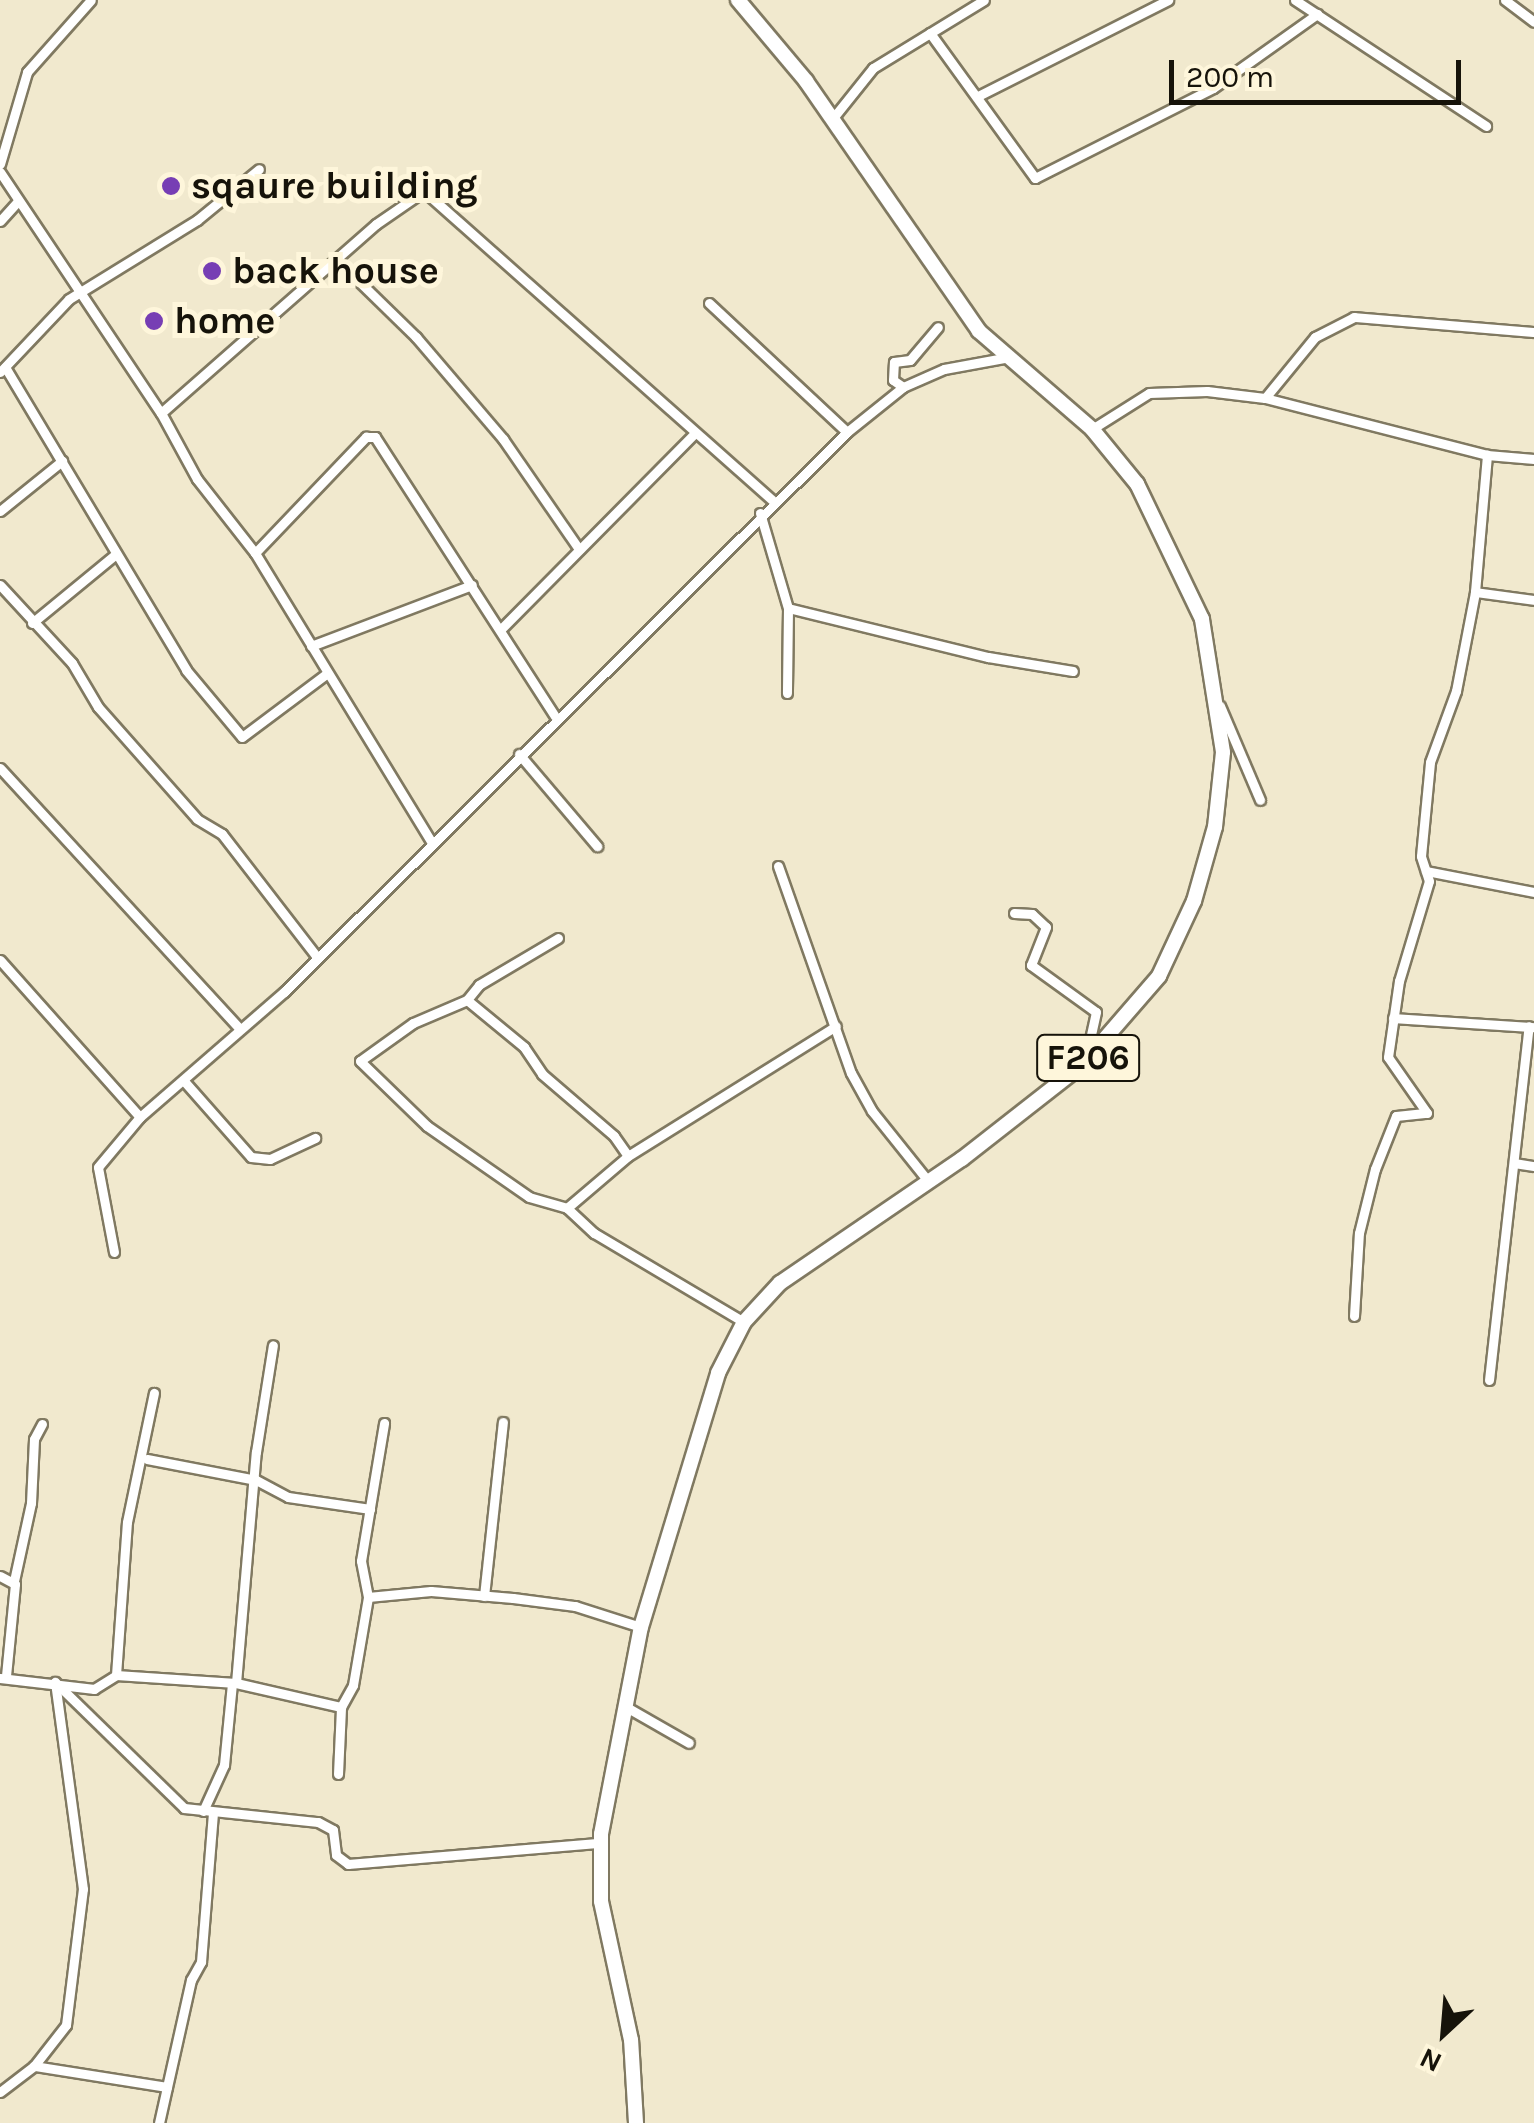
<!DOCTYPE html>
<html>
<head>
<meta charset="utf-8">
<style>
  body { margin:0 }
  #map { position:relative; width:1534px; height:2123px; overflow:hidden; background:#f1e9ce; font-family:Karla,sans-serif }
  div>[style] { position:absolute }
  [style*='--x'] { left:calc(var(--x)*1px); top:calc(var(--y)*1px); width:calc(var(--w)*1px); rotate:calc(var(--a)*1deg) }
  .roads { filter:drop-shadow(2px 0 #807961) drop-shadow(-2px 0 #807961) drop-shadow(0 2px #807961) drop-shadow(0 -2px #807961) }
  .minor>* { height:9px; margin:-4.5px; padding:0 4.5px; transform-origin:4.5px; border-radius:4.5px; background:#fff }
  .primary>* { height:14px; margin:-7px; padding:0 7px; transform-origin:7px; border-radius:7px; background:#fff }
  .dots>* { width:28px; height:28px; translate:-50% -50%; box-sizing:border-box; border:5px solid #fef6db; border-radius:50% }
  span { translate:-50% -50%; white-space:nowrap; text-align:center; line-height:1.15; -webkit-text-stroke:10px #fef6db; paint-order:stroke }
  .shield-label span { padding:2px 8px; background:#fef6db; border:2px solid; border-radius:8px; -webkit-text-stroke-width:0 }
  .shield-label { font-size:35px; color:#16130a; font-weight:700 }
  .poi-label { font-size:38px; color:#16130a; font-weight:700 }
  .left { translate:0 -50%; text-align:left }
  .north { position:absolute; left:1394px; top:1983px; width:100px; height:100px; -webkit-text-stroke:8px #fef6db; paint-order:stroke; rotate:206deg; font-size:28px; font-weight:700; line-height:40px; text-align:center; color:#16130a }
  .north::after { content:''; display:block; margin:auto; width:35px; height:45px; background:#16130a; clip-path:polygon(50% 0,100% 100%,50% 72%,0 100%) }
  .scale { position:absolute; left:1169px; top:60px; width:292px; height:45px; box-sizing:border-box; border:5px solid #16130a; border-top:0; padding-left:12px; font-size:30px; line-height:35px; white-space:nowrap; color:#16130a; -webkit-text-stroke:8px #fef6db; paint-order:stroke }
</style>
</head>
<body>
<div id="map">
  <div class="roads">
    <div class="minor">
      <div style="--x:1295;--y:0;--w:229;--a:33.4"></div>
      <div style="--x:1505;--y:0;--w:36;--a:37"></div>
      <div style="--x:930;--y:33;--w:179;--a:54.1"></div>
      <div style="--x:1035;--y:178;--w:199;--a:-26.8"></div>
      <div style="--x:1213;--y:88;--w:128;--a:-35.4"></div>
      <div style="--x:980;--y:95;--w:211;--a:-26.8"></div>
      <div style="--x:833;--y:118;--w:64;--a:-51.3"></div>
      <div style="--x:873;--y:68;--w:130;--a:-31.5"></div>
      <div style="--x:0;--y:164;--w:96;--a:-73.6"></div>
      <div style="--x:27;--y:72;--w:96;--a:-48.4"></div>
      <div style="--x:0;--y:172;--w:290;--a:56.3"></div>
      <div style="--x:161;--y:413;--w:75;--a:61.4"></div>
      <div style="--x:197;--y:479;--w:94;--a:51.9"></div>
      <div style="--x:255;--y:553;--w:338;--a:58.6"></div>
      <div style="--x:0;--y:221;--w:27;--a:-48"></div>
      <div style="--x:336;--y:259;--w:112;--a:44.3"></div>
      <div style="--x:416;--y:337;--w:134;--a:49.5"></div>
      <div style="--x:503;--y:439;--w:134;--a:55.4"></div>
      <div style="--x:709;--y:303;--w:189;--a:43.1"></div>
      <div style="--x:5;--y:367;--w:353;--a:59.1"></div>
      <div style="--x:186;--y:670;--w:87;--a:50.1"></div>
      <div style="--x:242;--y:737;--w:104;--a:-36.8"></div>
      <div style="--x:0;--y:372;--w:100;--a:-46.6"></div>
      <div style="--x:69;--y:299;--w:150;--a:-31.7"></div>
      <div style="--x:197;--y:220;--w:80;--a:-39.4"></div>
      <div style="--x:903;--y:387;--w:12;--a:-145"></div>
      <div style="--x:893;--y:380;--w:18;--a:-87"></div>
      <div style="--x:894;--y:362;--w:16;--a:-7"></div>
      <div style="--x:910;--y:360;--w:43;--a:-49.7"></div>
      <div style="--x:1265;--y:398;--w:79;--a:-50.7"></div>
      <div style="--x:1315;--y:337;--w:44;--a:-27.1"></div>
      <div style="--x:1354;--y:317;--w:181;--a:4.8"></div>
      <div style="--x:161;--y:413;--w:286;--a:-41.3"></div>
      <div style="--x:376;--y:224;--w:58;--a:-34.5"></div>
      <div style="--x:424;--y:191;--w:465;--a:41.6"></div>
      <div style="--x:1092;--y:429;--w:67;--a:-32.3"></div>
      <div style="--x:1149;--y:393;--w:58;--a:-2"></div>
      <div style="--x:1207;--y:391;--w:58;--a:6.9"></div>
      <div style="--x:1265;--y:398;--w:229;--a:14.4"></div>
      <div style="--x:1487;--y:455;--w:47;--a:4.9"></div>
      <div style="--x:0;--y:511;--w:80;--a:-38.9"></div>
      <div style="--x:760;--y:513;--w:99;--a:73.6"></div>
      <div style="--x:788;--y:608;--w:85;--a:90.7"></div>
      <div style="--x:255;--y:553;--w:161;--a:-46.3"></div>
      <div style="--x:366;--y:437;--w:9;--a:0"></div>
      <div style="--x:375;--y:437;--w:332;--a:57.2"></div>
      <div style="--x:0;--y:585;--w:106;--a:47.3"></div>
      <div style="--x:72;--y:663;--w:51;--a:59.4"></div>
      <div style="--x:98;--y:707;--w:149;--a:48.5"></div>
      <div style="--x:197;--y:819;--w:29;--a:31"></div>
      <div style="--x:222;--y:834;--w:155;--a:52.3"></div>
      <div style="--x:1475;--y:592;--w:60;--a:7.7"></div>
      <div style="--x:788;--y:608;--w:206;--a:13.8"></div>
      <div style="--x:988;--y:657;--w:86;--a:9.4"></div>
      <div style="--x:32;--y:623;--w:109;--a:-39.4"></div>
      <div style="--x:500;--y:630;--w:277;--a:-45.3"></div>
      <div style="--x:311;--y:646;--w:172;--a:-20.8"></div>
      <div style="--x:1220;--y:706;--w:102;--a:66.9"></div>
      <div style="--x:519;--y:754;--w:121;--a:49.7"></div>
      <div style="--x:0;--y:768;--w:353;--a:47.4"></div>
      <div style="--x:778;--y:866;--w:219;--a:70.6"></div>
      <div style="--x:851;--y:1073;--w:43;--a:61.1"></div>
      <div style="--x:872;--y:1111;--w:90;--a:51.3"></div>
      <div style="--x:1426;--y:871;--w:110;--a:11"></div>
      <div style="--x:1014;--y:913;--w:18;--a:3"></div>
      <div style="--x:1032;--y:914;--w:19;--a:43"></div>
      <div style="--x:1046;--y:927;--w:41;--a:111.5"></div>
      <div style="--x:1031;--y:965;--w:80;--a:35.9"></div>
      <div style="--x:1096;--y:1012;--w:42;--a:102.4"></div>
      <div style="--x:558;--y:938;--w:92;--a:149.3"></div>
      <div style="--x:479;--y:985;--w:19;--a:129"></div>
      <div style="--x:467;--y:1000;--w:59;--a:156.9"></div>
      <div style="--x:413;--y:1023;--w:65;--a:144.4"></div>
      <div style="--x:360;--y:1061;--w:93;--a:44.1"></div>
      <div style="--x:427;--y:1126;--w:124;--a:34.8"></div>
      <div style="--x:529;--y:1197;--w:40;--a:16"></div>
      <div style="--x:567;--y:1208;--w:37;--a:43"></div>
      <div style="--x:594;--y:1233;--w:174;--a:30.7"></div>
      <div style="--x:0;--y:960;--w:210;--a:48.3"></div>
      <div style="--x:467;--y:1000;--w:74;--a:39.5"></div>
      <div style="--x:524;--y:1047;--w:32;--a:56"></div>
      <div style="--x:542;--y:1074;--w:95;--a:40.7"></div>
      <div style="--x:614;--y:1136;--w:24;--a:55"></div>
      <div style="--x:1393;--y:1018;--w:141;--a:3.7"></div>
      <div style="--x:184;--y:1081;--w:101;--a:48.6"></div>
      <div style="--x:251;--y:1157;--w:19;--a:6"></div>
      <div style="--x:270;--y:1159;--w:50;--a:-25"></div>
      <div style="--x:1427;--y:1113;--w:68;--a:-124.9"></div>
      <div style="--x:1388;--y:1057;--w:77;--a:-81.8"></div>
      <div style="--x:1399;--y:981;--w:104;--a:-73.3"></div>
      <div style="--x:1429;--y:881;--w:26;--a:-108"></div>
      <div style="--x:1421;--y:856;--w:94;--a:-84.5"></div>
      <div style="--x:1430;--y:762;--w:76;--a:-69.9"></div>
      <div style="--x:1456;--y:691;--w:101;--a:-79.1"></div>
      <div style="--x:1475;--y:592;--w:138;--a:-85"></div>
      <div style="--x:1514;--y:1163;--w:20;--a:9"></div>
      <div style="--x:567;--y:1208;--w:80;--a:-40.4"></div>
      <div style="--x:628;--y:1156;--w:245;--a:-32"></div>
      <div style="--x:114;--y:1252;--w:86;--a:-100.7"></div>
      <div style="--x:98;--y:1167;--w:65;--a:-50"></div>
      <div style="--x:140;--y:1117;--w:191;--a:-41"></div>
      <div style="--x:284;--y:992;--w:794;--a:-44.85"></div>
      <div style="--x:847;--y:432;--w:72;--a:-38.8"></div>
      <div style="--x:903;--y:387;--w:45;--a:-23.7"></div>
      <div style="--x:944;--y:369;--w:61;--a:-10.4"></div>
      <div style="--x:1354;--y:1316;--w:83;--a:-86.6"></div>
      <div style="--x:1359;--y:1233;--w:66;--a:-76"></div>
      <div style="--x:1375;--y:1169;--w:57;--a:-68.4"></div>
      <div style="--x:1396;--y:1116;--w:31;--a:-6"></div>
      <div style="--x:1489;--y:1380;--w:356;--a:-83.6"></div>
      <div style="--x:147;--y:1459;--w:111;--a:10.9"></div>
      <div style="--x:256;--y:1480;--w:36;--a:28"></div>
      <div style="--x:288;--y:1497;--w:83;--a:8.3"></div>
      <div style="--x:0;--y:1576;--w:17;--a:28"></div>
      <div style="--x:15;--y:1584;--w:92;--a:95.6"></div>
      <div style="--x:14;--y:1581;--w:80;--a:-77.7"></div>
      <div style="--x:31;--y:1503;--w:64;--a:-87.3"></div>
      <div style="--x:34;--y:1439;--w:17;--a:-62"></div>
      <div style="--x:484;--y:1596;--w:175;--a:-83.8"></div>
      <div style="--x:368;--y:1597;--w:63;--a:-5.4"></div>
      <div style="--x:431;--y:1591;--w:82;--a:4.9"></div>
      <div style="--x:513;--y:1598;--w:63;--a:7.4"></div>
      <div style="--x:575;--y:1606;--w:69;--a:17.7"></div>
      <div style="--x:116;--y:1675;--w:153;--a:-85.9"></div>
      <div style="--x:127;--y:1522;--w:132;--a:-78.2"></div>
      <div style="--x:0;--y:1678;--w:95;--a:6.7"></div>
      <div style="--x:94;--y:1689;--w:26;--a:-32"></div>
      <div style="--x:116;--y:1675;--w:120;--a:3.8"></div>
      <div style="--x:236;--y:1683;--w:108;--a:12.9"></div>
      <div style="--x:236;--y:1683;--w:232;--a:-85.1"></div>
      <div style="--x:256;--y:1452;--w:108;--a:-81"></div>
      <div style="--x:628;--y:1708;--w:70;--a:29.8"></div>
      <div style="--x:338;--y:1774;--w:67;--a:-87.4"></div>
      <div style="--x:341;--y:1707;--w:25;--a:-61"></div>
      <div style="--x:353;--y:1685;--w:89;--a:-80.3"></div>
      <div style="--x:368;--y:1597;--w:37;--a:-101"></div>
      <div style="--x:361;--y:1561;--w:140;--a:-80.5"></div>
      <div style="--x:203;--y:1811;--w:51;--a:-65.5"></div>
      <div style="--x:224;--y:1765;--w:81;--a:-84.4"></div>
      <div style="--x:167;--y:2087;--w:135;--a:-171"></div>
      <div style="--x:34;--y:2066;--w:52;--a:-52"></div>
      <div style="--x:66;--y:2025;--w:137;--a:-82.9"></div>
      <div style="--x:83;--y:1889;--w:209;--a:-97.7"></div>
      <div style="--x:55;--y:1682;--w:180;--a:44.3"></div>
      <div style="--x:184;--y:1808;--w:135;--a:6"></div>
      <div style="--x:318;--y:1822;--w:17;--a:28"></div>
      <div style="--x:333;--y:1830;--w:25;--a:83"></div>
      <div style="--x:336;--y:1855;--w:15;--a:37"></div>
      <div style="--x:348;--y:1864;--w:253;--a:-4.8"></div>
      <div style="--x:0;--y:2092;--w:43;--a:-37.4"></div>
      <div style="--x:159;--y:2123;--w:147;--a:-77.4"></div>
      <div style="--x:191;--y:1980;--w:21;--a:-61"></div>
      <div style="--x:201;--y:1962;--w:149;--a:-85.4"></div>
    </div>
    <div class="primary">
      <div style="--x:636;--y:2123;--w:83;--a:-93.4"></div>
      <div style="--x:631;--y:2040;--w:142;--a:-102.2"></div>
      <div style="--x:601;--y:1901;--w:67;--a:-90"></div>
      <div style="--x:601;--y:1834;--w:211;--a:-79.1"></div>
      <div style="--x:641;--y:1627;--w:265;--a:-73.1"></div>
      <div style="--x:718;--y:1373;--w:57;--a:-63"></div>
      <div style="--x:744;--y:1322;--w:53;--a:-47.3"></div>
      <div style="--x:780;--y:1283;--w:220;--a:-34.3"></div>
      <div style="--x:962;--y:1159;--w:152;--a:-38.1"></div>
      <div style="--x:1082;--y:1065;--w:118;--a:-49.1"></div>
      <div style="--x:1159;--y:976;--w:83;--a:-65"></div>
      <div style="--x:1194;--y:901;--w:77;--a:-74.2"></div>
      <div style="--x:1215;--y:827;--w:75;--a:-83.9"></div>
      <div style="--x:1223;--y:752;--w:135;--a:-99"></div>
      <div style="--x:1202;--y:619;--w:150;--a:-115.7"></div>
      <div style="--x:1137;--y:484;--w:71;--a:-129.3"></div>
      <div style="--x:1092;--y:429;--w:150;--a:-139.1"></div>
      <div style="--x:979;--y:331;--w:304;--a:-124.7"></div>
      <div style="--x:806;--y:81;--w:106;--a:-130"></div>
    </div>
  </div>
  <div class="dots">
    <div style="left:171px;top:186px;background:#773eb4"></div>
    <div style="left:212px;top:271px;background:#773eb4"></div>
    <div style="left:154px;top:321px;background:#773eb4"></div>
  </div>
  <div class="shield-label">
    <span style="left:1088px;top:1058px">F206</span>
  </div>
  <div class="poi-label">
    <span class="left" style="left:191px;top:186px">sqaure building</span>
    <span class="left" style="left:232px;top:271px">back house</span>
    <span class="left" style="left:174px;top:321px">home</span>
  </div>
  <div class="north">N</div>
  <div class="scale">200 m</div>
</div>
</body>
</html>
